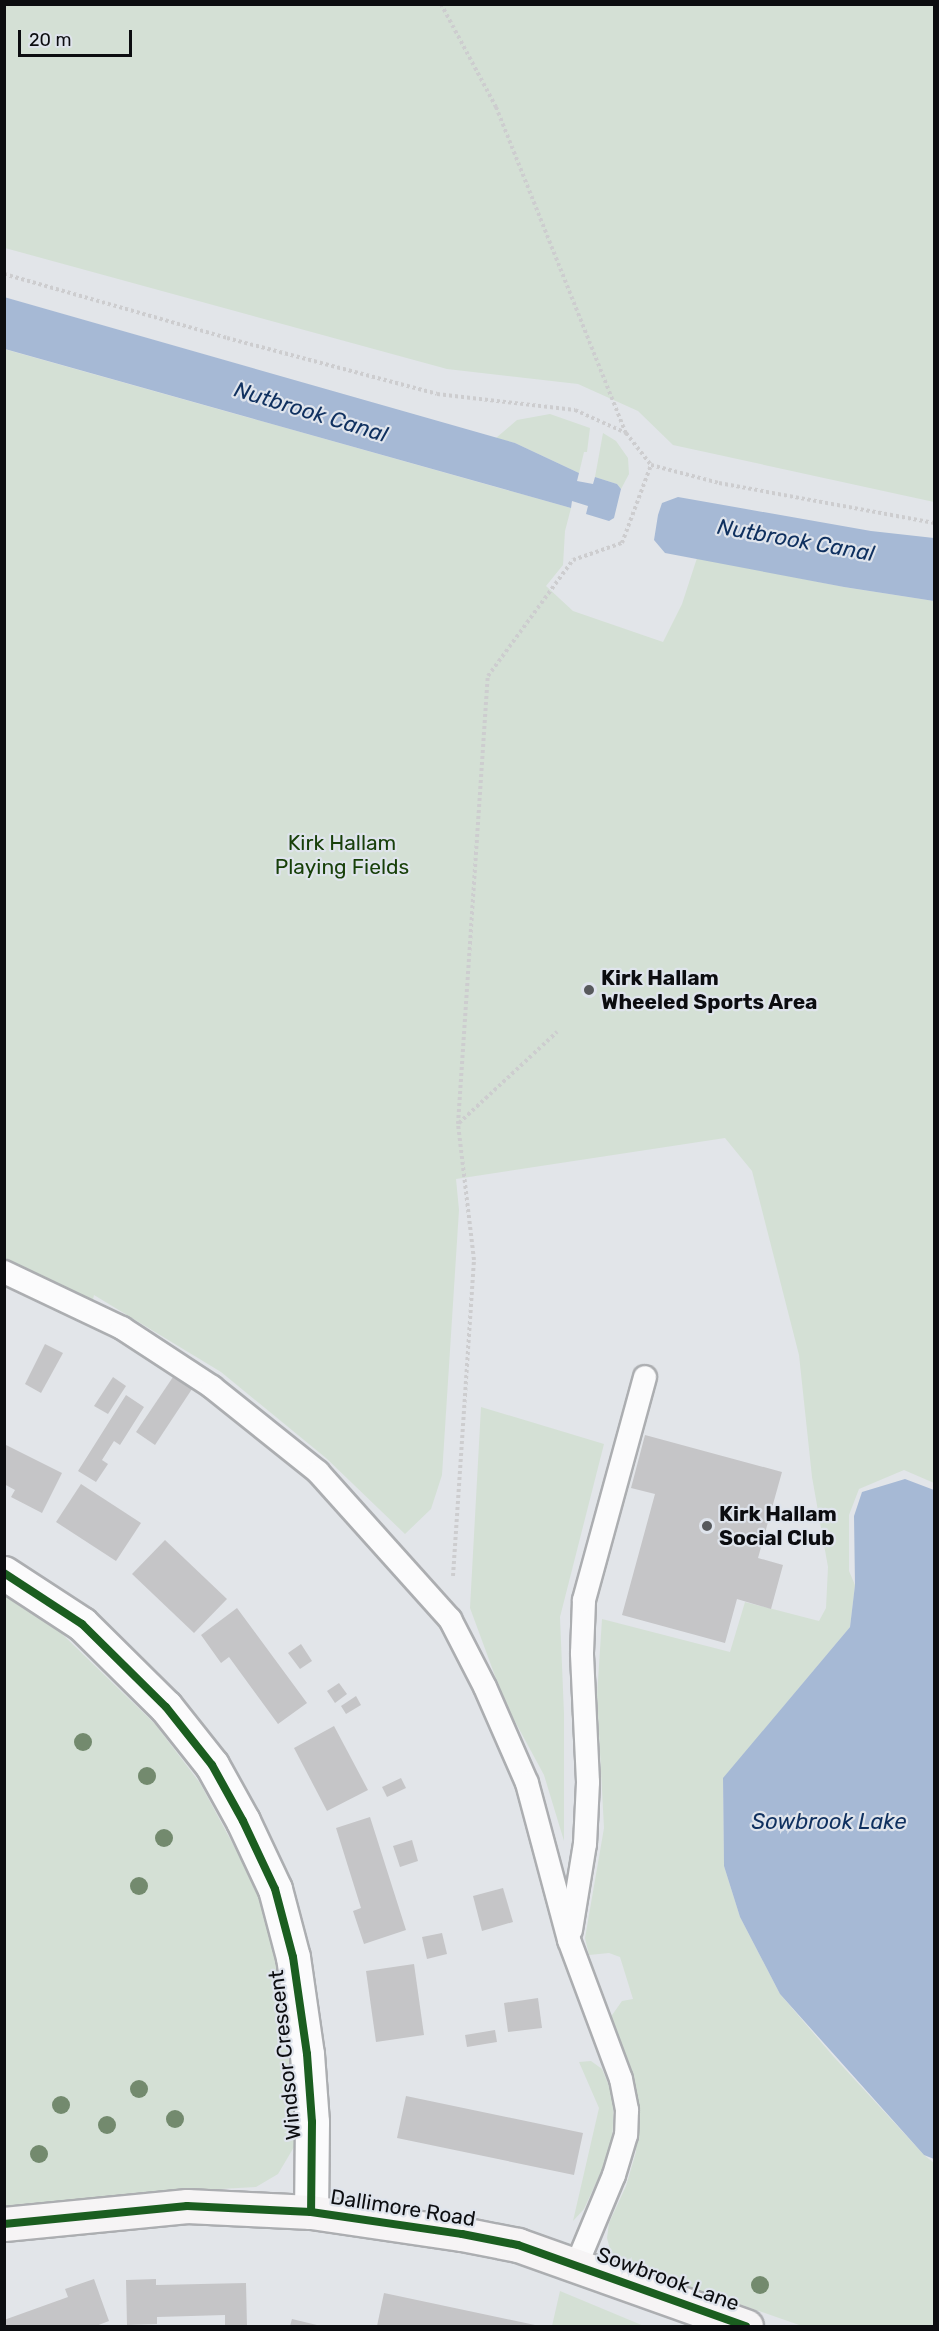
<!DOCTYPE html>
<html>
<head>
<meta charset="utf-8">
<style>
  body { margin:0 }
  #map { position:relative; width:939px; height:2331px; overflow:hidden; background:#e2e5e9; font-family:Rubik,sans-serif }
  div>[style] { position:absolute }
  [style*='--x'] { left:calc(var(--x)*1px); top:calc(var(--y)*1px); width:calc(var(--w)*1px); rotate:calc(var(--a)*1deg) }
  .green>* { inset:0; background:#d4e0d5 }
  .water>* { inset:0; background:#a6b9d5 }
  .building>* { inset:0; background:#c5c5c7 }
  .path>* { height:4px; margin-top:-2px; transform-origin:0; background:repeating-linear-gradient(90deg,#cdcdcf 0 3px,transparent 0 6px) }
  .roads { filter:drop-shadow(2px 0 #acaeb1) drop-shadow(-2px 0 #acaeb1) drop-shadow(0 2px #acaeb1) drop-shadow(0 -2px #acaeb1) }
  .lane>* { height:22px; margin:-11px; padding:0 11px; transform-origin:11px; border-radius:11px; background:#fbfbfc }
  .street>* { height:33px; margin:-16.5px; padding:0 16.5px; transform-origin:16.5px; border-radius:16.5px; background:#fbfbfc }
  .secondary>* { height:33px; margin:-16.5px; padding:0 16.5px; transform-origin:16.5px; border-radius:16.5px; background:#f6f4f5 }
  .cycleway>* { height:8px; margin:-4px; padding:0 4px; transform-origin:4px; border-radius:4px; background:#1b5e20 }
  .trees>* { width:18px; height:18px; margin:-9px; border-radius:50%; background:#738a6e }
  .dots>* { width:16px; height:16px; translate:-50% -50%; box-sizing:border-box; border:3px solid #dfe4ec; border-radius:50% }
  span { translate:-50% -50%; white-space:nowrap; text-align:center; line-height:1.15; -webkit-text-stroke:4.5px #dfe4ec; paint-order:stroke }
  .park-label { font-size:21px; color:#18400a }
  .poi-label { font-size:21px; color:#0c0d10; font-weight:700 }
  .left { translate:0 -50%; text-align:left }
  .street-label { font-size:21px; color:#0c0d10 }
  .water-label { font-size:22px; color:#0f305f; font-style:italic }
  .frame { position:absolute; inset:0; border:6px solid #0c0d10; pointer-events:none }
  .scale { position:absolute; left:18px; top:30px; width:114px; height:27px; box-sizing:border-box; border:3px solid #0c0d10; border-top:0; padding-left:8px; font-size:18px; line-height:21px; white-space:nowrap; color:#0c0d10; -webkit-text-stroke:4px #dfe4ec; paint-order:stroke }
</style>
</head>
<body>
<div id="map">
  <div class="green">
    <div style="clip-path:polygon(5px 4px,934px 5px,934px 502px,673px 445px,638px 411px,578px 384px,447px 369px,5px 248px)"></div>
    <div style="clip-path:polygon(4px 349px,571px 508px,565px 531px,563px 565px,546px 586px,573px 611px,663px 642px,682px 604px,697px 558px,844px 587px,934px 601px,934px 1483px,904px 1470px,859px 1489px,849px 1515px,849px 1571px,855px 1585px,850px 1627px,723px 1779px,724px 1866px,740px 1917px,780px 1994px,833px 2056px,924px 2155px,934px 2163px,934px 2326px,802px 2326px,627px 2265px,611px 2253px,607px 2238px,609px 2223px,626px 2186px,636px 2152px,636px 2108px,610px 2018px,622px 2001px,633px 1999px,620px 1957px,609px 1953px,589px 1955px,585px 1938px,604px 1828px,597px 1696px,602px 1619px,730px 1652px,745px 1602px,819px 1621px,826px 1608px,828px 1567px,812px 1477px,799px 1355px,752px 1171px,725px 1138px,456px 1179px,459px 1210px,442px 1475px,431px 1509px,405px 1534px,326px 1458px,221px 1372px,94px 1295px,88px 1321px,5px 1287px)"></div>
    <div style="clip-path:polygon(550px 414px,590px 428px,587px 452px,584px 452px,579px 473px,515px 443px,496px 438px,517px 420px)"></div>
    <div style="clip-path:polygon(603px 433px,616px 441px,628px 458px,629px 474px,621px 489px,617px 484px,595px 477px)"></div>
    <div style="clip-path:polygon(481px 1407px,604px 1444px,560px 1617px,564px 1714px,564px 1841px,544px 1775px,505px 1703px,470px 1608px)"></div>
    <div style="clip-path:polygon(4px 1593px,60px 1632px,155px 1724px,200px 1783px,257px 1889px,279px 1966px,295px 2075px,294px 2147px,278px 2174px,256px 2187px,131px 2194px,5px 2209px)"></div>
    <div style="clip-path:polygon(591px 2061px,602px 2069px,614px 2098px,612px 2148px,584px 2209px,573px 2221px,599px 2108px,579px 2062px)"></div>
    <div style="clip-path:polygon(560px 2291px,644px 2326px,552px 2326px)"></div>
  </div>
  <div class="water">
    <div style="clip-path:polygon(4px 297px,515px 443px,579px 473px,577px 481px,593px 484px,595px 477px,617px 484px,621px 489px,614px 518px,609px 521px,586px 514px,588px 506px,572px 501px,571px 508px,5px 349px)"></div>
    <div style="clip-path:polygon(678px 497px,871px 531px,934px 538px,934px 601px,844px 587px,665px 553px,654px 540px,658px 515px,662px 503px)"></div>
    <div style="clip-path:polygon(905px 1479px,934px 1490px,934px 2159px,924px 2155px,780px 1994px,740px 1917px,724px 1866px,723px 1778px,850px 1627px,855px 1585px,854px 1516px,862px 1492px)"></div>
  </div>
  <div class="building">
    <div style="clip-path:polygon(45px 1344px,63px 1353px,41px 1393px,25px 1384px)"></div>
    <div style="clip-path:polygon(113px 1377px,126px 1386px,108px 1414px,94px 1406px)"></div>
    <div style="clip-path:polygon(173px 1377px,192px 1389px,155px 1445px,136px 1432px)"></div>
    <div style="clip-path:polygon(126px 1395px,144px 1407px,120px 1445px,114px 1441px,102px 1460px,108px 1464px,96px 1482px,78px 1471px)"></div>
    <div style="clip-path:polygon(645px 1435px,782px 1472px,758px 1558px,783px 1565px,771px 1609px,737px 1599px,725px 1643px,622px 1615px,655px 1494px,631px 1488px)"></div>
    <div style="clip-path:polygon(4px 1444px,62px 1473px,42px 1513px,11px 1497px,15px 1490px,4px 1484px)"></div>
    <div style="clip-path:polygon(81px 1484px,141px 1523px,116px 1561px,56px 1522px)"></div>
    <div style="clip-path:polygon(165px 1540px,227px 1599px,194px 1633px,132px 1574px)"></div>
    <div style="clip-path:polygon(237px 1608px,307px 1703px,278px 1724px,229px 1657px,221px 1663px,201px 1635px)"></div>
    <div style="clip-path:polygon(301px 1644px,312px 1661px,300px 1669px,288px 1653px)"></div>
    <div style="clip-path:polygon(339px 1683px,347px 1694px,335px 1703px,327px 1691px)"></div>
    <div style="clip-path:polygon(356px 1696px,361px 1705px,346px 1714px,341px 1706px)"></div>
    <div style="clip-path:polygon(334px 1726px,368px 1790px,327px 1811px,294px 1748px)"></div>
    <div style="clip-path:polygon(401px 1778px,406px 1788px,387px 1797px,382px 1787px)"></div>
    <div style="clip-path:polygon(370px 1817px,406px 1930px,364px 1944px,353px 1911px,361px 1908px,336px 1828px)"></div>
    <div style="clip-path:polygon(412px 1840px,418px 1861px,400px 1867px,393px 1846px)"></div>
    <div style="clip-path:polygon(503px 1888px,513px 1922px,482px 1931px,473px 1896px)"></div>
    <div style="clip-path:polygon(442px 1933px,447px 1954px,427px 1959px,422px 1937px)"></div>
    <div style="clip-path:polygon(414px 1964px,424px 2035px,376px 2042px,366px 1971px)"></div>
    <div style="clip-path:polygon(538px 1998px,542px 2028px,508px 2032px,504px 2003px)"></div>
    <div style="clip-path:polygon(495px 2030px,497px 2042px,467px 2047px,465px 2035px)"></div>
    <div style="clip-path:polygon(406px 2096px,583px 2133px,574px 2175px,397px 2138px)"></div>
    <div style="clip-path:polygon(94px 2279px,109px 2321px,96px 2326px,4px 2326px,4px 2320px,68px 2297px,65px 2289px)"></div>
    <div style="clip-path:polygon(156px 2279px,156px 2285px,246px 2283px,247px 2326px,225px 2326px,225px 2315px,157px 2317px,157px 2324px,127px 2325px,126px 2280px)"></div>
    <div style="clip-path:polygon(384px 2293px,535px 2325px,535px 2326px,377px 2326px)"></div>
    <div style="clip-path:polygon(292px 2319px,321px 2326px,290px 2326px)"></div>
  </div>
  <div class="path">
    <div style="--x:441;--y:4;--w:117;--a:61.9"></div>
    <div style="--x:496;--y:107;--w:351;--a:68.3"></div>
    <div style="--x:4;--y:274;--w:232;--a:16"></div>
    <div style="--x:227;--y:338;--w:217;--a:14.9"></div>
    <div style="--x:437;--y:394;--w:139;--a:6.6"></div>
    <div style="--x:575;--y:410;--w:56;--a:24.3"></div>
    <div style="--x:626;--y:433;--w:41;--a:52"></div>
    <div style="--x:651;--y:465;--w:70;--a:14.8"></div>
    <div style="--x:719;--y:483;--w:219;--a:10.5"></div>
    <div style="--x:459;--y:1123;--w:134;--a:-42.9"></div>
    <div style="--x:453;--y:1576;--w:317;--a:-86.2"></div>
    <div style="--x:474;--y:1260;--w:137;--a:-96.7"></div>
    <div style="--x:458;--y:1124;--w:449;--a:-86.2"></div>
    <div style="--x:488;--y:676;--w:144;--a:-53.8"></div>
    <div style="--x:573;--y:560;--w:52;--a:-19.1"></div>
    <div style="--x:622;--y:543;--w:83;--a:-69.6"></div>
  </div>
  <div class="roads">
    <div class="lane">
      <div style="--x:4;--y:1272;--w:131;--a:25.4"></div>
      <div style="--x:122;--y:1328;--w:108;--a:33.2"></div>
      <div style="--x:212;--y:1387;--w:136;--a:38.7"></div>
      <div style="--x:318;--y:1472;--w:198;--a:48.1"></div>
      <div style="--x:450;--y:1619;--w:76;--a:62.8"></div>
      <div style="--x:485;--y:1687;--w:105;--a:66.4"></div>
      <div style="--x:527;--y:1783;--w:163;--a:75"></div>
      <div style="--x:569;--y:1940;--w:148;--a:69.5"></div>
      <div style="--x:621;--y:2079;--w:32;--a:79"></div>
      <div style="--x:627;--y:2110;--w:25;--a:92"></div>
      <div style="--x:626;--y:2135;--w:42;--a:106.7"></div>
      <div style="--x:614;--y:2175;--w:96;--a:112.6"></div>
      <div style="--x:571;--y:1930;--w:87;--a:-80.8"></div>
      <div style="--x:585;--y:1844;--w:62;--a:-87.2"></div>
      <div style="--x:588;--y:1782;--w:129;--a:-92.7"></div>
      <div style="--x:582;--y:1653;--w:53;--a:-87.8"></div>
      <div style="--x:584;--y:1600;--w:231;--a:-74.7"></div>
    </div>
    <div class="street">
      <div style="--x:4;--y:1573;--w:93;--a:33.2"></div>
      <div style="--x:82;--y:1624;--w:118;--a:44.7"></div>
      <div style="--x:166;--y:1707;--w:74;--a:51.6"></div>
      <div style="--x:212;--y:1765;--w:64;--a:61"></div>
      <div style="--x:243;--y:1821;--w:75;--a:64.8"></div>
      <div style="--x:275;--y:1889;--w:70;--a:75.2"></div>
      <div style="--x:293;--y:1957;--w:98;--a:81.8"></div>
      <div style="--x:307;--y:2054;--w:68;--a:85.8"></div>
      <div style="--x:312;--y:2122;--w:90;--a:90.6"></div>
    </div>
    <div class="secondary">
      <div style="--x:4;--y:2224;--w:184;--a:-5.6"></div>
      <div style="--x:187;--y:2206;--w:124;--a:2.8"></div>
      <div style="--x:311;--y:2212;--w:153;--a:8.3"></div>
      <div style="--x:462;--y:2234;--w:57;--a:11.1"></div>
      <div style="--x:518;--y:2245;--w:242;--a:19.6"></div>
    </div>
  </div>
  <div class="cycleway">
    <div style="--x:4;--y:1573;--w:93;--a:33.2"></div>
    <div style="--x:82;--y:1624;--w:118;--a:44.7"></div>
    <div style="--x:166;--y:1707;--w:74;--a:51.6"></div>
    <div style="--x:212;--y:1765;--w:64;--a:61"></div>
    <div style="--x:243;--y:1821;--w:75;--a:64.8"></div>
    <div style="--x:275;--y:1889;--w:70;--a:75.2"></div>
    <div style="--x:293;--y:1957;--w:98;--a:81.8"></div>
    <div style="--x:307;--y:2054;--w:68;--a:85.8"></div>
    <div style="--x:312;--y:2122;--w:90;--a:90.6"></div>
    <div style="--x:4;--y:2224;--w:184;--a:-5.6"></div>
    <div style="--x:187;--y:2206;--w:124;--a:2.8"></div>
    <div style="--x:311;--y:2212;--w:153;--a:8.3"></div>
    <div style="--x:462;--y:2234;--w:57;--a:11.1"></div>
    <div style="--x:518;--y:2245;--w:242;--a:19.6"></div>
  </div>
  <div class="trees">
    <div style="left:83px;top:1742px"></div>
    <div style="left:147px;top:1776px"></div>
    <div style="left:164px;top:1838px"></div>
    <div style="left:139px;top:1886px"></div>
    <div style="left:139px;top:2089px"></div>
    <div style="left:61px;top:2105px"></div>
    <div style="left:175px;top:2119px"></div>
    <div style="left:107px;top:2125px"></div>
    <div style="left:39px;top:2154px"></div>
    <div style="left:760px;top:2285px"></div>
  </div>
  <div class="dots">
    <div style="left:589px;top:990px;background:#57595c"></div>
    <div style="left:707px;top:1526px;background:#57595c"></div>
  </div>
  <div class="park-label">
    <span style="left:342px;top:855px">Kirk Hallam<br>Playing Fields</span>
  </div>
  <div class="poi-label">
    <span class="left" style="left:601px;top:990px">Kirk Hallam<br>Wheeled Sports Area</span>
    <span class="left" style="left:719px;top:1526px">Kirk Hallam<br>Social Club</span>
  </div>
  <div class="street-label">
    <span style="left:285px;top:2055px;rotate:-96deg">Windsor Crescent</span>
    <span style="left:403px;top:2208px;rotate:9deg">Dallimore Road</span>
    <span style="left:668px;top:2279px;rotate:20deg">Sowbrook Lane</span>
  </div>
  <div class="water-label">
    <span style="left:311px;top:412px;rotate:17deg">Nutbrook Canal</span>
    <span style="left:796px;top:540px;rotate:10deg">Nutbrook Canal</span>
    <span style="left:829px;top:1822px">Sowbrook Lake</span>
  </div>
  <div class="frame"></div>
  <div class="scale">20 m</div>
</div>
</body>
</html>
